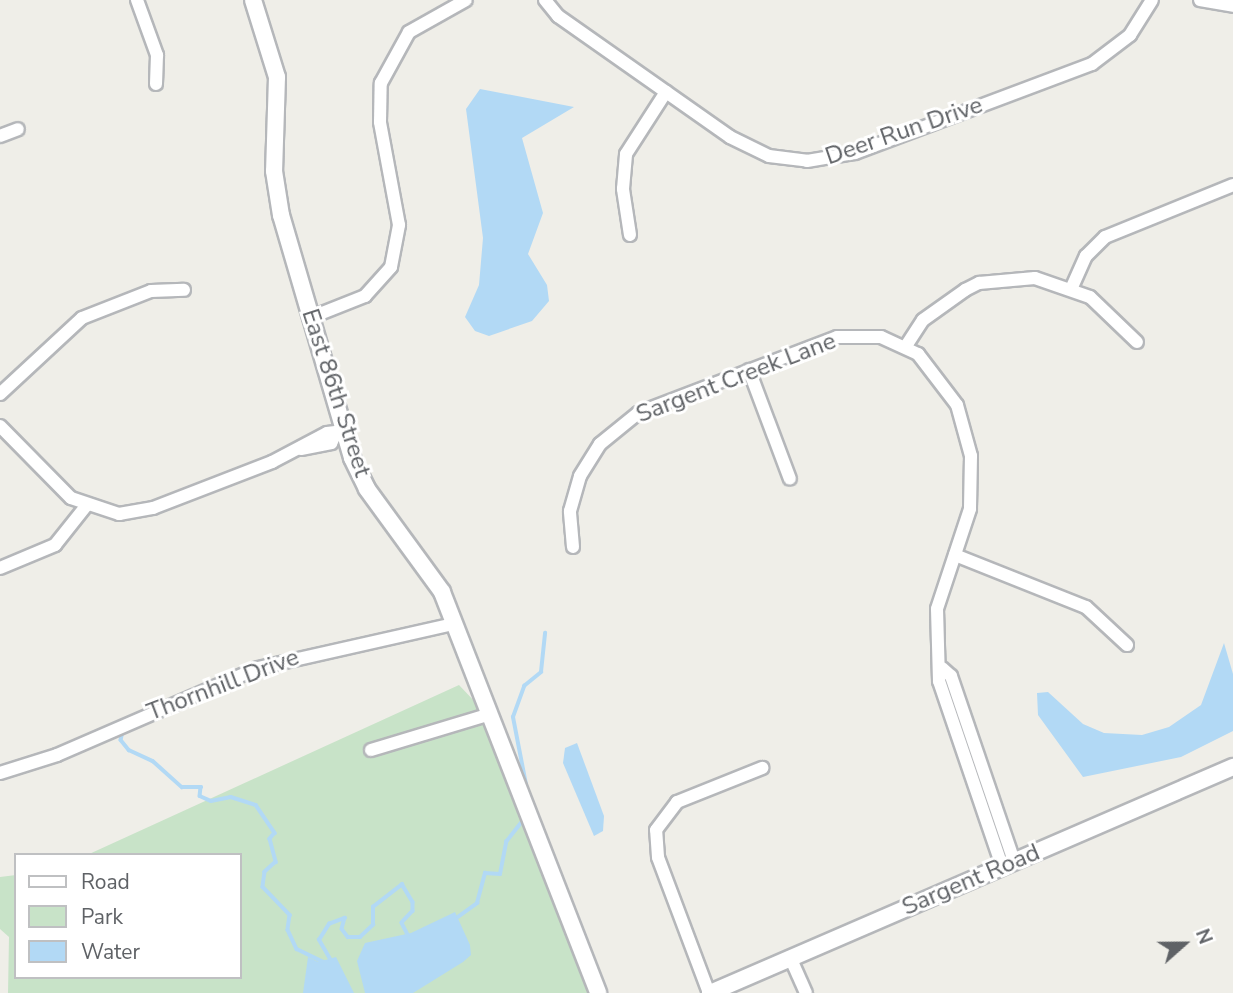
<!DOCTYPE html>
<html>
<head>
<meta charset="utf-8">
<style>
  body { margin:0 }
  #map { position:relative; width:1233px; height:993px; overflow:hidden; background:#efeee8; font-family:"Nunito Sans",sans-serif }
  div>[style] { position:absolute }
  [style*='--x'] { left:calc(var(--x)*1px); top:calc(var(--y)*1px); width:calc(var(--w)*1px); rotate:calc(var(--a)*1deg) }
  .green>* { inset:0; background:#c8e3c8 }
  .water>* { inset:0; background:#b2d9f5 }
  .stream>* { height:3.5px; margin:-1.75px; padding:0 1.75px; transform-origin:1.75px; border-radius:1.75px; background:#b2d9f5 }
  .roads { filter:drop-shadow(2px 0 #b5b7ba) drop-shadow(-2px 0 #b5b7ba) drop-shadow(0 2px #b5b7ba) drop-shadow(0 -2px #b5b7ba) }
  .minor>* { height:12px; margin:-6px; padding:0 6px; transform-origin:6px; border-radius:6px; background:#fff }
  .tertiary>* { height:16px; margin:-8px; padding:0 8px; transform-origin:8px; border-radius:8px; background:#fff }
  span { translate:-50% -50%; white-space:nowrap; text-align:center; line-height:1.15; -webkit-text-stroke:6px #fff; paint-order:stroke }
  .street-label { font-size:24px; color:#5f6266 }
  .legend { position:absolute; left:14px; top:853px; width:228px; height:126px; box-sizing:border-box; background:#fff; border:2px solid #bfc0c2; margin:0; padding:9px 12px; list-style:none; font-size:21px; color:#5f6266 }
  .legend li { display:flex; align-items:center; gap:14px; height:35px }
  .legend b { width:35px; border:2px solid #bfc0c2 }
  .north { position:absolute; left:1149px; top:909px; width:70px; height:70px; -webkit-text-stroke:5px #fff; paint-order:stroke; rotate:69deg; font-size:19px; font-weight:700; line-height:28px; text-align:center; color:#5f6266 }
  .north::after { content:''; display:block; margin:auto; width:24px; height:32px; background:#5f6266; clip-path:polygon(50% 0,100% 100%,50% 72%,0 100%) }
</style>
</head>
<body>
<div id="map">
  <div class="green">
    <div style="clip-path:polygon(459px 685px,477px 704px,588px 993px,8px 993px,9px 937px,0 929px,0 877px,16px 875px,16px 977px,240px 977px,240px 855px,87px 855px)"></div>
  </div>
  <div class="water">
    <div style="clip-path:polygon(480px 89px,574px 107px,522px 138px,543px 213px,528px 254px,547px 285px,549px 301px,532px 321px,489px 336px,475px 331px,465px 317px,479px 285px,483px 238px,466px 109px)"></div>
    <div style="clip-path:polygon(1224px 643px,1233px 674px,1233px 731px,1181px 757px,1083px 777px,1038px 715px,1037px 693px,1048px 692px,1083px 724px,1104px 733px,1142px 735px,1169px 727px,1201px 705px)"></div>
    <div style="clip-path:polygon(577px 743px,604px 816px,603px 831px,594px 836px,563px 763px,565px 748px)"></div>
    <div style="clip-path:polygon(455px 912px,470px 945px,471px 955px,463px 962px,413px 993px,365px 993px,357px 961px,365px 943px,411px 933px)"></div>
    <div style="clip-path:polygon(308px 957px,318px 962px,336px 957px,354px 993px,303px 993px)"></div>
  </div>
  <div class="stream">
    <div style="--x:123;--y:732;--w:8;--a:104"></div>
    <div style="--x:121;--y:740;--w:13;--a:51"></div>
    <div style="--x:129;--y:750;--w:26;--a:25"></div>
    <div style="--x:153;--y:761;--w:39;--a:42"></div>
    <div style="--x:182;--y:787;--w:19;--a:0"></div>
    <div style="--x:201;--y:787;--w:9;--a:96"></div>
    <div style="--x:200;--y:796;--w:12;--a:24"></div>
    <div style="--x:211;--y:801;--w:20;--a:-11"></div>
    <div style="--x:231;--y:797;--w:26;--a:18"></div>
    <div style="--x:256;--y:805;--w:34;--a:56"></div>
    <div style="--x:275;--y:833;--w:8;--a:130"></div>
    <div style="--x:270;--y:839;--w:24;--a:75"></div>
    <div style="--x:276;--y:862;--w:15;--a:138"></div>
    <div style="--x:265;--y:872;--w:15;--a:98"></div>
    <div style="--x:263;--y:887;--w:39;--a:46"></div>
    <div style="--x:290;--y:915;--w:15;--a:98"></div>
    <div style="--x:288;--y:930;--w:21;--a:65"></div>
    <div style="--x:297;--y:949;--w:30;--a:26"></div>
    <div style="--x:527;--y:790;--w:74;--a:-100.9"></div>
    <div style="--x:513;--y:717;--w:33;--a:-70"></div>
    <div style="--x:524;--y:686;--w:22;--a:-39"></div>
    <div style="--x:541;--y:672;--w:39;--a:-84"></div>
    <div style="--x:458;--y:917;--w:24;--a:-36"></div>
    <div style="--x:477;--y:903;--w:31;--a:-75"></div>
    <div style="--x:485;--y:873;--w:15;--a:4"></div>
    <div style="--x:500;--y:874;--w:33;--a:-79"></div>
    <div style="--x:506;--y:842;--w:29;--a:-52"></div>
    <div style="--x:330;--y:959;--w:22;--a:-120"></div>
    <div style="--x:319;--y:940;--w:19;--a:-58"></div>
    <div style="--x:329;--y:924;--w:17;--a:-21"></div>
    <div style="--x:345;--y:918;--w:11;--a:105"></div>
    <div style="--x:342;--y:929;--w:10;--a:53"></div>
    <div style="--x:348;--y:937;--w:12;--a:0"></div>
    <div style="--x:360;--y:937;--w:18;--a:-43"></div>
    <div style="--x:373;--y:925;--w:18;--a:-90"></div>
    <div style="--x:373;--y:907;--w:37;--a:-38"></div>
    <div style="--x:402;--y:884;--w:21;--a:59"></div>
    <div style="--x:413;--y:902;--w:9;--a:90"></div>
    <div style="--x:413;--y:911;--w:16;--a:133"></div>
    <div style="--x:402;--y:923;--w:13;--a:63"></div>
  </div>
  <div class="roads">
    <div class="minor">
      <div style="--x:137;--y:0;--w:59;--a:70"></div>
      <div style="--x:157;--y:55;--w:29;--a:92"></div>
      <div style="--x:545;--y:0;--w:21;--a:51"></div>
      <div style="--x:558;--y:16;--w:210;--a:35.1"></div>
      <div style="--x:730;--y:137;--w:43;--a:26"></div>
      <div style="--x:769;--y:156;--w:38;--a:7"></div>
      <div style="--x:807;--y:161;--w:49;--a:-9.5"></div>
      <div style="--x:855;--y:153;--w:253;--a:-20.6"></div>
      <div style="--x:1092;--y:64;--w:48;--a:-37.3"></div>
      <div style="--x:1130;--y:35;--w:41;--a:-57.8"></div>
      <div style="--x:1200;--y:0;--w:34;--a:10"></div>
      <div style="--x:0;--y:136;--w:19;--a:-21"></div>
      <div style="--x:630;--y:235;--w:47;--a:-98.7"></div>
      <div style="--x:623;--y:189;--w:35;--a:-85"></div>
      <div style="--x:626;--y:154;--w:74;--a:-57.2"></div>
      <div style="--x:1072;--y:287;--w:34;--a:-66"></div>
      <div style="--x:1086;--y:256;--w:27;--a:-45"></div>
      <div style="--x:1105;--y:237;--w:138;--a:-22.1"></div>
      <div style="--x:312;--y:317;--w:57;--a:-21.6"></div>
      <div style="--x:365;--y:296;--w:39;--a:-48"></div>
      <div style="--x:391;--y:267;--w:43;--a:-79.2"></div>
      <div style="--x:399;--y:225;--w:105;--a:-100.5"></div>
      <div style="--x:380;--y:122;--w:39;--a:-89"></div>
      <div style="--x:381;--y:83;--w:58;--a:-61.2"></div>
      <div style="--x:409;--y:32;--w:65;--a:-29.3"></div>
      <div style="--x:906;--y:346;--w:31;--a:-57"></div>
      <div style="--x:923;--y:320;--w:52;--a:-35.5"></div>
      <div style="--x:965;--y:290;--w:16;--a:-27"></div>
      <div style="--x:979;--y:283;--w:56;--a:-5.1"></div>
      <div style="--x:1035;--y:278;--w:58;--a:19.1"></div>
      <div style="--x:1090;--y:297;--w:65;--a:43.8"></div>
      <div style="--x:749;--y:370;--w:116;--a:69.4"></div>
      <div style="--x:0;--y:394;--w:112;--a:-42.8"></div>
      <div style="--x:82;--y:318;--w:74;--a:-21.4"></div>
      <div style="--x:151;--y:291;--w:33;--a:-2"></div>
      <div style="--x:0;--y:426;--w:101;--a:45.4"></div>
      <div style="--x:71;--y:498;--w:51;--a:18.4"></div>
      <div style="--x:119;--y:514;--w:35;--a:-10"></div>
      <div style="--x:153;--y:508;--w:128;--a:-21.1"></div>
      <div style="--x:272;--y:462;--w:62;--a:-27.8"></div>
      <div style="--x:327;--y:433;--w:17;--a:-7"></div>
      <div style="--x:301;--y:449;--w:31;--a:-11"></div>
      <div style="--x:331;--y:443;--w:11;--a:-63"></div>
      <div style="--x:573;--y:547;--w:36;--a:-95"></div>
      <div style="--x:570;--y:511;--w:36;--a:-74"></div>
      <div style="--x:580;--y:476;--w:38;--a:-58"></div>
      <div style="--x:600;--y:444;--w:49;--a:-39.2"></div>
      <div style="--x:638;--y:413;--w:213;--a:-20.9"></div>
      <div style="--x:837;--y:337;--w:44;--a:0"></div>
      <div style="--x:881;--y:337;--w:41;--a:24.7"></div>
      <div style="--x:918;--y:354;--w:64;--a:52.6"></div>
      <div style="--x:957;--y:405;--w:53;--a:74.6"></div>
      <div style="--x:971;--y:456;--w:53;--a:91.1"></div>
      <div style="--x:970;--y:509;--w:105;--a:108.3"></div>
      <div style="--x:937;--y:609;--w:72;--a:88.4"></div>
      <div style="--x:939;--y:681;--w:195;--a:71.2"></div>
      <div style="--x:955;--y:555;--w:141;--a:21.7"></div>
      <div style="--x:1086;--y:607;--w:56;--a:42.8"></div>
      <div style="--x:0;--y:568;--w:60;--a:-22.7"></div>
      <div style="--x:55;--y:545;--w:50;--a:-51.5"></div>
      <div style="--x:942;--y:668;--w:12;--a:42"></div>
      <div style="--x:951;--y:676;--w:195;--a:71.2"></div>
      <div style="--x:371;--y:750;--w:124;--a:-16.8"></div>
      <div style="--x:0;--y:773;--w:60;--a:-17.5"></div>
      <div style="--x:57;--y:755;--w:219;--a:-23.4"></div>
      <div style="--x:258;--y:668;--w:201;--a:-12.7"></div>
      <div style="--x:790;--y:957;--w:39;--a:66"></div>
      <div style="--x:709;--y:993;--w:145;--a:-110.6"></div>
      <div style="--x:658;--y:857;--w:27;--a:-94"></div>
      <div style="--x:656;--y:830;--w:35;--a:-53"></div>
      <div style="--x:677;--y:802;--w:92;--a:-21.8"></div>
    </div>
    <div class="tertiary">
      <div style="--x:253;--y:0;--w:81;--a:72.7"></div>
      <div style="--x:277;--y:77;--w:94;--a:91.8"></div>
      <div style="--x:274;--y:171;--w:45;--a:81"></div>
      <div style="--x:281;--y:215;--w:253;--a:73.7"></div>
      <div style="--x:352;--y:458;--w:34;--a:64"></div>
      <div style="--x:367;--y:489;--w:127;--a:53.9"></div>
      <div style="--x:442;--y:592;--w:430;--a:68.7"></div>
      <div style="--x:710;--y:993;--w:570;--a:-23.37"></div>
    </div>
  </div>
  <div class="street-label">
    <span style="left:904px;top:131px;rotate:-19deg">Deer Run Drive</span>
    <span style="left:736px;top:378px;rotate:-21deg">Sargent Creek Lane</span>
    <span style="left:336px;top:393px;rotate:72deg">East 86th Street</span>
    <span style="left:223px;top:685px;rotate:-21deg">Thornhill Drive</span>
    <span style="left:971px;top:880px;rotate:-23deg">Sargent Road</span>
  </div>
  <ul class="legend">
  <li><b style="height:9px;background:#fff"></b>Road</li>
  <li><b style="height:19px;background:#c8e3c8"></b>Park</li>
  <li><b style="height:19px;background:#b2d9f5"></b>Water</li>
  </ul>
  <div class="north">N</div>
</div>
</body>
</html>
